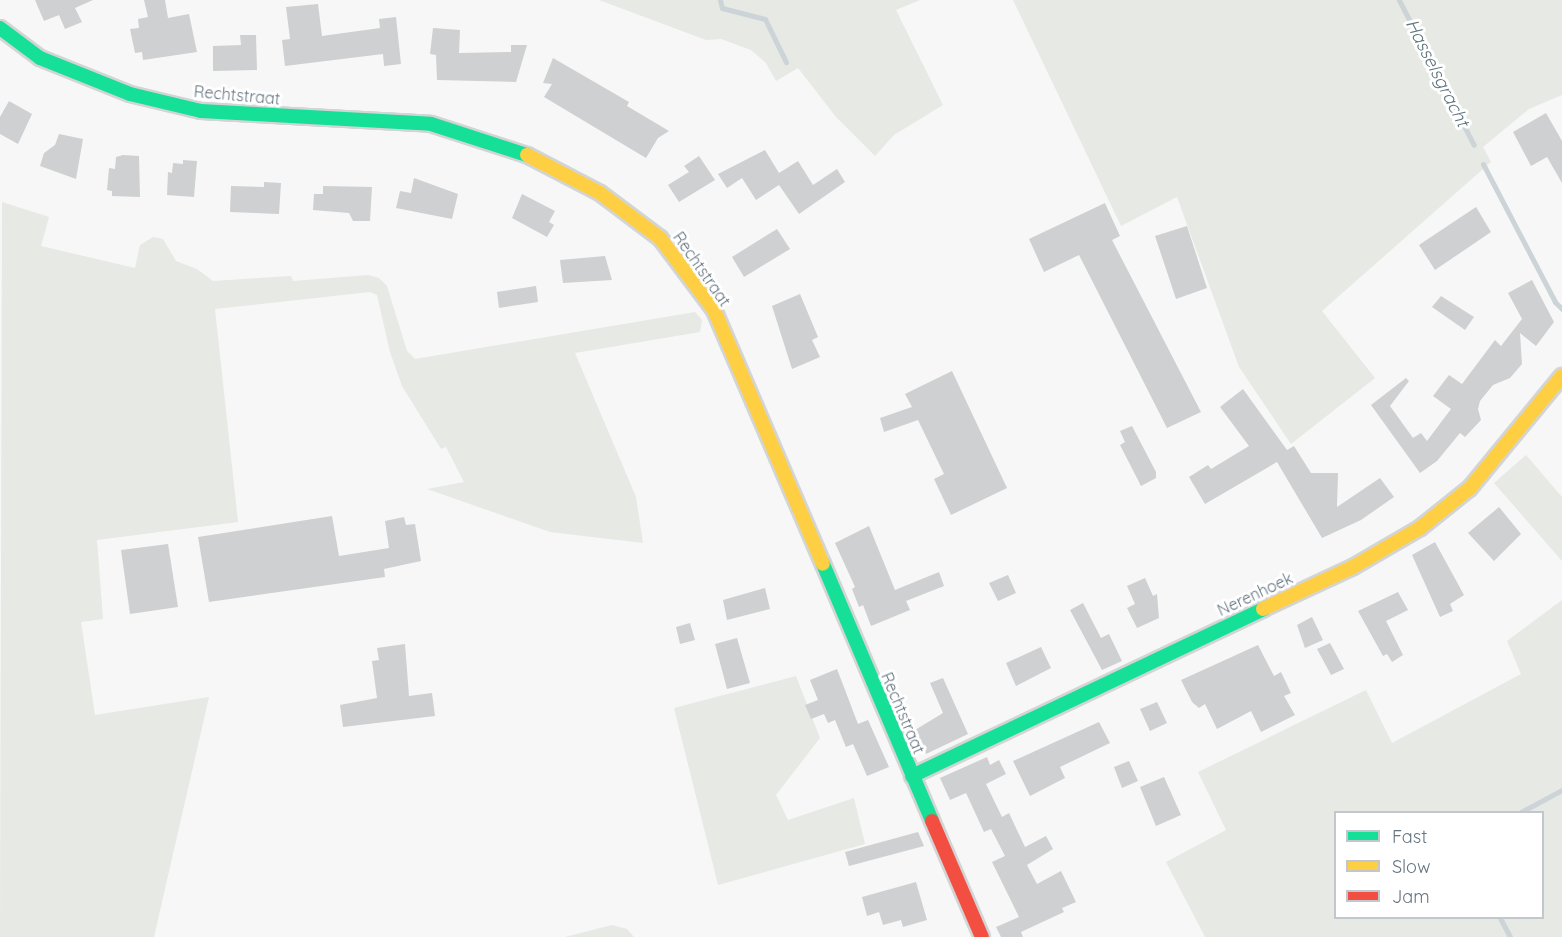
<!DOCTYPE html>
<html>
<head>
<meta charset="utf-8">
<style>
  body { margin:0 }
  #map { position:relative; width:1562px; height:937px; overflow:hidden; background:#f7f7f7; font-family:Quicksand,sans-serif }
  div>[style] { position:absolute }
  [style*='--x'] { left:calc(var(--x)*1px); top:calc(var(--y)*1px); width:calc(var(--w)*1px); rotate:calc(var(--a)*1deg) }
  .green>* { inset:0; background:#e6e9e4 }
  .stream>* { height:5px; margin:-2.5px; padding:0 2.5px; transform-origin:2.5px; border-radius:2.5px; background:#ccd4d7 }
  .building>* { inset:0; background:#ced0d1 }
  .roads { filter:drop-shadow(2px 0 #d3d4d5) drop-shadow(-2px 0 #d3d4d5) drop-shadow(0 2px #d3d4d5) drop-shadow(0 -2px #d3d4d5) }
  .fast>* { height:14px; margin:-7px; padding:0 7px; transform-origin:7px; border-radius:7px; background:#16e098 }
  .slow>* { height:14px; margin:-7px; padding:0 7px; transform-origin:7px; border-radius:7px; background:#ffcf43 }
  .jam>* { height:14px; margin:-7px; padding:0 7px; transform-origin:7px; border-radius:7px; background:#f24e42 }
  span { translate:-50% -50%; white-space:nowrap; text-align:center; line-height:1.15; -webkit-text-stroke:6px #fff; paint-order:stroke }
  .street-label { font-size:16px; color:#647480 }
  .water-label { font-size:18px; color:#5e747b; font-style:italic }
  .legend { position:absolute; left:1334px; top:811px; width:210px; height:108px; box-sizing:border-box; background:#fff; border:2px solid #c1c7cc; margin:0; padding:8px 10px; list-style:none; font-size:18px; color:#647480 }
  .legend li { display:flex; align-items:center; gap:12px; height:30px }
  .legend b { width:30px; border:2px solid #c1c7cc }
</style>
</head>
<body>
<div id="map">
  <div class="green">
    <div style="clip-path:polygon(599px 0,920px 0,896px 10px,943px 105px,894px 135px,875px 156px,836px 117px,798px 68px,776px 81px,766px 63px,751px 50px,721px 39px,706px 40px)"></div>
    <div style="clip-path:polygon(1013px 0,1562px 0,1562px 95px,1529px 109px,1483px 147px,1491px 162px,1322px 311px,1375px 378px,1291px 444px,1239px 367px,1177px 197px,1121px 226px)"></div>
    <div style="clip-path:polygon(2px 202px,49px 217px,41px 246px,135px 268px,140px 245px,153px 237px,163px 239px,176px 261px,197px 269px,213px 281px,291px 276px,293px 281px,368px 275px,379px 278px,387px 286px,407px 351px,415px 359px,695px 312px,702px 320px,700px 332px,575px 353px,636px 497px,643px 543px,550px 532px,427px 489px,464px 482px,446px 447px,441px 449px,402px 386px,390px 352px,377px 295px,370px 292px,215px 309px,238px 522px,97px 540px,103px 619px,81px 622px,95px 715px,209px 697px,154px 937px,0 937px)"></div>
    <div style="clip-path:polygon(1526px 455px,1562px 497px,1562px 561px,1494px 483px)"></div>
    <div style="clip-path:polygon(evenodd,1562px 600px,1562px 937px,1205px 937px,1166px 862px,1226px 830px,1198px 772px,1366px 690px,1392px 743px,1521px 674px,1507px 641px,1562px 600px,1336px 812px,1542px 812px,1542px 918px,1336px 918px,1336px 812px)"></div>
    <div style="clip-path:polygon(796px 676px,820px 738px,776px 795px,788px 820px,854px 798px,865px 844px,718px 885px,674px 708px)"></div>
    <div style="clip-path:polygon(612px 925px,627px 929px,634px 937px,565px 937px)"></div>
  </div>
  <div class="stream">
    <div style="--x:720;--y:0;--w:8;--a:76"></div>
    <div style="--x:722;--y:8;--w:44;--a:14.3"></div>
    <div style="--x:765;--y:19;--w:48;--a:64"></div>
    <div style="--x:1399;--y:0;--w:163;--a:62.7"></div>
    <div style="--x:1483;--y:164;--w:156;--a:62.4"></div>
    <div style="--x:1555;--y:302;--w:10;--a:45"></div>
    <div style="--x:1521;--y:812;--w:47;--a:-28.2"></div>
    <div style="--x:1500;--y:918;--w:21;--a:62"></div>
  </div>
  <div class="building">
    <div style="clip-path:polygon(35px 0,93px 0,75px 8px,82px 22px,65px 29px,59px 15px,44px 21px)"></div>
    <div style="clip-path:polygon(144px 0,165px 0,168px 18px,189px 14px,197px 52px,143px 60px,142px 52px,135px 53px,130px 29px,139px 28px,138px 19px,148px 17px)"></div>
    <div style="clip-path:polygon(318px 4px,322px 36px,380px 28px,379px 19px,396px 17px,401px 64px,384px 66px,383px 54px,285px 66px,282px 40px,290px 39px,286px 7px)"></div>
    <div style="clip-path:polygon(433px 28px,460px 30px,459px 53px,511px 52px,511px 45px,527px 45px,516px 82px,437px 80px,436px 55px,430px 54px)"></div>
    <div style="clip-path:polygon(240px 35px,256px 35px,257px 70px,213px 71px,213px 46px,241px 45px)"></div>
    <div style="clip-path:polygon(553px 58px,629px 102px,627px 106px,669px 131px,658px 138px,646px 158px,544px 97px,552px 84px,543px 83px)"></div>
    <div style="clip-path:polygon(9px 101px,32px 114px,18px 144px,0 134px,0 117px)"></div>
    <div style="clip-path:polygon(1546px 113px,1562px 141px,1562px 183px,1547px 157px,1531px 166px,1513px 132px)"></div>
    <div style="clip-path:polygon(59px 134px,83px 139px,76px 179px,40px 166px,44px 153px,55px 145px)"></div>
    <div style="clip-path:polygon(765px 150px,779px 173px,798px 161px,813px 185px,837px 169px,845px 182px,799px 214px,779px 185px,756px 200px,742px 178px,727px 188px,718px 174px)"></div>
    <div style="clip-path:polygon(123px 155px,139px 156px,140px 197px,112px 196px,112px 191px,107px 190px,109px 168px,115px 169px,116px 157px)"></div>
    <div style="clip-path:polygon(699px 156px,715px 180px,679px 202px,668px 185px,689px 172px,684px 166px)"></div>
    <div style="clip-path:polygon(183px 160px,197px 161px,194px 197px,167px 195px,168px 172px,172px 173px,173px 163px,183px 164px)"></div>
    <div style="clip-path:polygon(414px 178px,458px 194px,452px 219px,396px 208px,400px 191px,411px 193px)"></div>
    <div style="clip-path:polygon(264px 182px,281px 183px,279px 214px,230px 212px,231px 186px,264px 187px)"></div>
    <div style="clip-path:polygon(323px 186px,372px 187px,370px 221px,353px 221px,349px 213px,313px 210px,314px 194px,323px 194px)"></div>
    <div style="clip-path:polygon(522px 194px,555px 211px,549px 222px,554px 225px,547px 237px,512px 218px)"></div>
    <div style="clip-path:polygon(1105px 203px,1120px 236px,1112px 240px,1201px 412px,1167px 428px,1079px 255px,1044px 272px,1029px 239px)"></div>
    <div style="clip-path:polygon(1476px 207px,1491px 232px,1435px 270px,1419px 245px)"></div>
    <div style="clip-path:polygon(1187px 226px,1207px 288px,1176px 299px,1155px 236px)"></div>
    <div style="clip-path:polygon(777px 229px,790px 249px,744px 277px,732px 257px)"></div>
    <div style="clip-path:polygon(605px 256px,612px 280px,563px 283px,560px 260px)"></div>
    <div style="clip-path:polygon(1532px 280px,1554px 322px,1536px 346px,1520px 333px,1522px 364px,1510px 378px,1493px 385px,1480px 401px,1478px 409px,1481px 420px,1465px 437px,1460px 433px,1437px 461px,1420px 473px,1371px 405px,1406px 378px,1409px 381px,1390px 406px,1413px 438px,1421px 433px,1427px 441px,1451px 409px,1433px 396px,1449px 375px,1462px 384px,1495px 340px,1501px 346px,1522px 319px,1508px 293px)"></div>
    <div style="clip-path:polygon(536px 286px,538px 302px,499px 308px,497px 292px)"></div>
    <div style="clip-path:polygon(800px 294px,818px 337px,812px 340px,820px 357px,792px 369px,772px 306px)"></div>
    <div style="clip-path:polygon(1441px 296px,1474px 317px,1465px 330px,1432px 307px)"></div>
    <div style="clip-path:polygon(952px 371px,1007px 488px,951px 515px,934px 479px,944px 474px,918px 420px,884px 432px,880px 418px,912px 407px,905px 394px)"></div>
    <div style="clip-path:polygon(1243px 389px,1287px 450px,1294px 446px,1311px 473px,1338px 473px,1337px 507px,1380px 478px,1394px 497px,1361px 520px,1322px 538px,1277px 462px,1205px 504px,1189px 477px,1208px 465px,1211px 469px,1249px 446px,1220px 407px)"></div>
    <div style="clip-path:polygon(1132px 426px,1156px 472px,1156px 478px,1141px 486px,1120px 445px,1125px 442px,1120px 431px)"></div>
    <div style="clip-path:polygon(1499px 507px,1521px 534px,1494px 561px,1468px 533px)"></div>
    <div style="clip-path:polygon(332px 516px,339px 556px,389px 548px,385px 521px,404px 517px,406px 525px,415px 524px,421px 561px,384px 569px,385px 577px,209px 602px,198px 537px)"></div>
    <div style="clip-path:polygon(869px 526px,895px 590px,939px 572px,944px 586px,906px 601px,910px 610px,871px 626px,863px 605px,859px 607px,852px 589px,855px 587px,835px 543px)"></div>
    <div style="clip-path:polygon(1435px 542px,1464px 595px,1450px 604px,1453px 611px,1440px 617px,1412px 555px)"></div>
    <div style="clip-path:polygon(168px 544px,178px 607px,130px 614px,121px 550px)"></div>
    <div style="clip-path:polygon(1008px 575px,1016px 593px,998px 601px,989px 583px)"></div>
    <div style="clip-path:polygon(1145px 578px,1153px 596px,1157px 594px,1159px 618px,1137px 628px,1127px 608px,1135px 604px,1127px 586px)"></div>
    <div style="clip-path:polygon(765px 588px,770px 609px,727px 620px,723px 600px)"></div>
    <div style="clip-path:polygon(1398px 592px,1408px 610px,1386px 621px,1403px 655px,1392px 662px,1387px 654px,1383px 656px,1358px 611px)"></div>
    <div style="clip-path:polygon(1083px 603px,1101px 638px,1109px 634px,1122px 661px,1102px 670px,1070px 610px)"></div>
    <div style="clip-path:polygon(1312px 617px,1323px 640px,1305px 648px,1297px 625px)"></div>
    <div style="clip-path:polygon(690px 623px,695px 640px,680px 644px,676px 627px)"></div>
    <div style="clip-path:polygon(737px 638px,750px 683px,727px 689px,715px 644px)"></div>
    <div style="clip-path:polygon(1330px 643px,1344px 669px,1331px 675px,1317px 649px)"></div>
    <div style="clip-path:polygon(405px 644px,409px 696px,432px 693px,435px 716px,343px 727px,340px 705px,377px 698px,372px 661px,379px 660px,377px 648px)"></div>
    <div style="clip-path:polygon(1258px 645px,1274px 676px,1281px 672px,1291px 693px,1284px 696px,1295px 715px,1261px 732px,1251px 711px,1217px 729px,1205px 704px,1199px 708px,1192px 702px,1181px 680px)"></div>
    <div style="clip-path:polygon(1041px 647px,1051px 668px,1016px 686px,1006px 663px)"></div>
    <div style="clip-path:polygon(837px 669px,858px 724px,868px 720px,889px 767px,867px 776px,853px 744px,846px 747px,835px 720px,828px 723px,824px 714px,811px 719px,805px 705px,818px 700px,810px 680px)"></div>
    <div style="clip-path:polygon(943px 678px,968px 734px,926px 754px,915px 730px,943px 713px,930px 683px)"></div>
    <div style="clip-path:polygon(1157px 702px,1167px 723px,1150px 731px,1140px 709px)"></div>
    <div style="clip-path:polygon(1099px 722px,1110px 743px,1060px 767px,1065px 778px,1030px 796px,1013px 761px)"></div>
    <div style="clip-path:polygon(987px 757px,990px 765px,999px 760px,1006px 774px,986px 784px,1002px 817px,1009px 813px,1025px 847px,1046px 836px,1053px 849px,1027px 865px,1037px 884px,1061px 871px,1076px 902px,1062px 908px,1064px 912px,1021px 932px,1023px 937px,1001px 937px,996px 927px,1019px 917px,992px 862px,1005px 856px,991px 829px,984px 832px,966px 793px,950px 800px,940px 778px)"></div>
    <div style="clip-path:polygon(1129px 761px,1138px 781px,1122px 788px,1114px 767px)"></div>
    <div style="clip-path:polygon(1164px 777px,1181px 815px,1156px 826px,1140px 787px)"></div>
    <div style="clip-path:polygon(918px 832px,924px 846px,849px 866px,845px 852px)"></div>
    <div style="clip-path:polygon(916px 882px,927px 920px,903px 927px,901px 920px,883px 925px,879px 912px,867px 916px,862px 897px)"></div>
  </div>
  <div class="roads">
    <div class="fast">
      <div style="--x:0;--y:28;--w:50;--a:36.9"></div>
      <div style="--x:40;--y:58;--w:97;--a:21.8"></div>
      <div style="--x:130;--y:94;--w:73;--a:13.5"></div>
      <div style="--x:201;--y:111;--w:230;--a:3.2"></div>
      <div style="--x:431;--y:124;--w:101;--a:17.9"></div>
      <div style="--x:823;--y:564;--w:279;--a:67"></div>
      <div style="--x:912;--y:776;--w:389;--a:-25.4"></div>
    </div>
    <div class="slow">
      <div style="--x:527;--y:155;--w:82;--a:27.5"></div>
      <div style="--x:600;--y:193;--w:75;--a:36.9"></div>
      <div style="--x:660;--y:238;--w:90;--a:53.1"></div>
      <div style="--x:714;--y:310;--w:276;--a:66.8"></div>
      <div style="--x:1263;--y:609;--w:99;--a:-25"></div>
      <div style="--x:1353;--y:567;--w:78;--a:-30.2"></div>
      <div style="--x:1420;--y:528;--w:64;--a:-38.7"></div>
      <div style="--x:1470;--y:488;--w:145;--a:-50.6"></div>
    </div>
    <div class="jam">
      <div style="--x:932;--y:821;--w:126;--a:66.7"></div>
    </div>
  </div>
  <div class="street-label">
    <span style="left:237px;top:95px;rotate:5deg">Rechtstraat</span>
    <span style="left:702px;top:269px;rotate:55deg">Rechtstraat</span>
    <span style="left:1255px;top:594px;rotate:-25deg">Nerenhoek</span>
    <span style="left:903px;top:713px;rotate:67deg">Rechtstraat</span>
  </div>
  <div class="water-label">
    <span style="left:1437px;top:73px;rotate:63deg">Hasselsgracht</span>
  </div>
  <ul class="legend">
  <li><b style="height:8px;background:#16e098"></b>Fast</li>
  <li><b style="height:8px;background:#ffcf43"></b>Slow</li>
  <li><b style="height:8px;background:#f24e42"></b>Jam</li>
  </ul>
</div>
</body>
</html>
